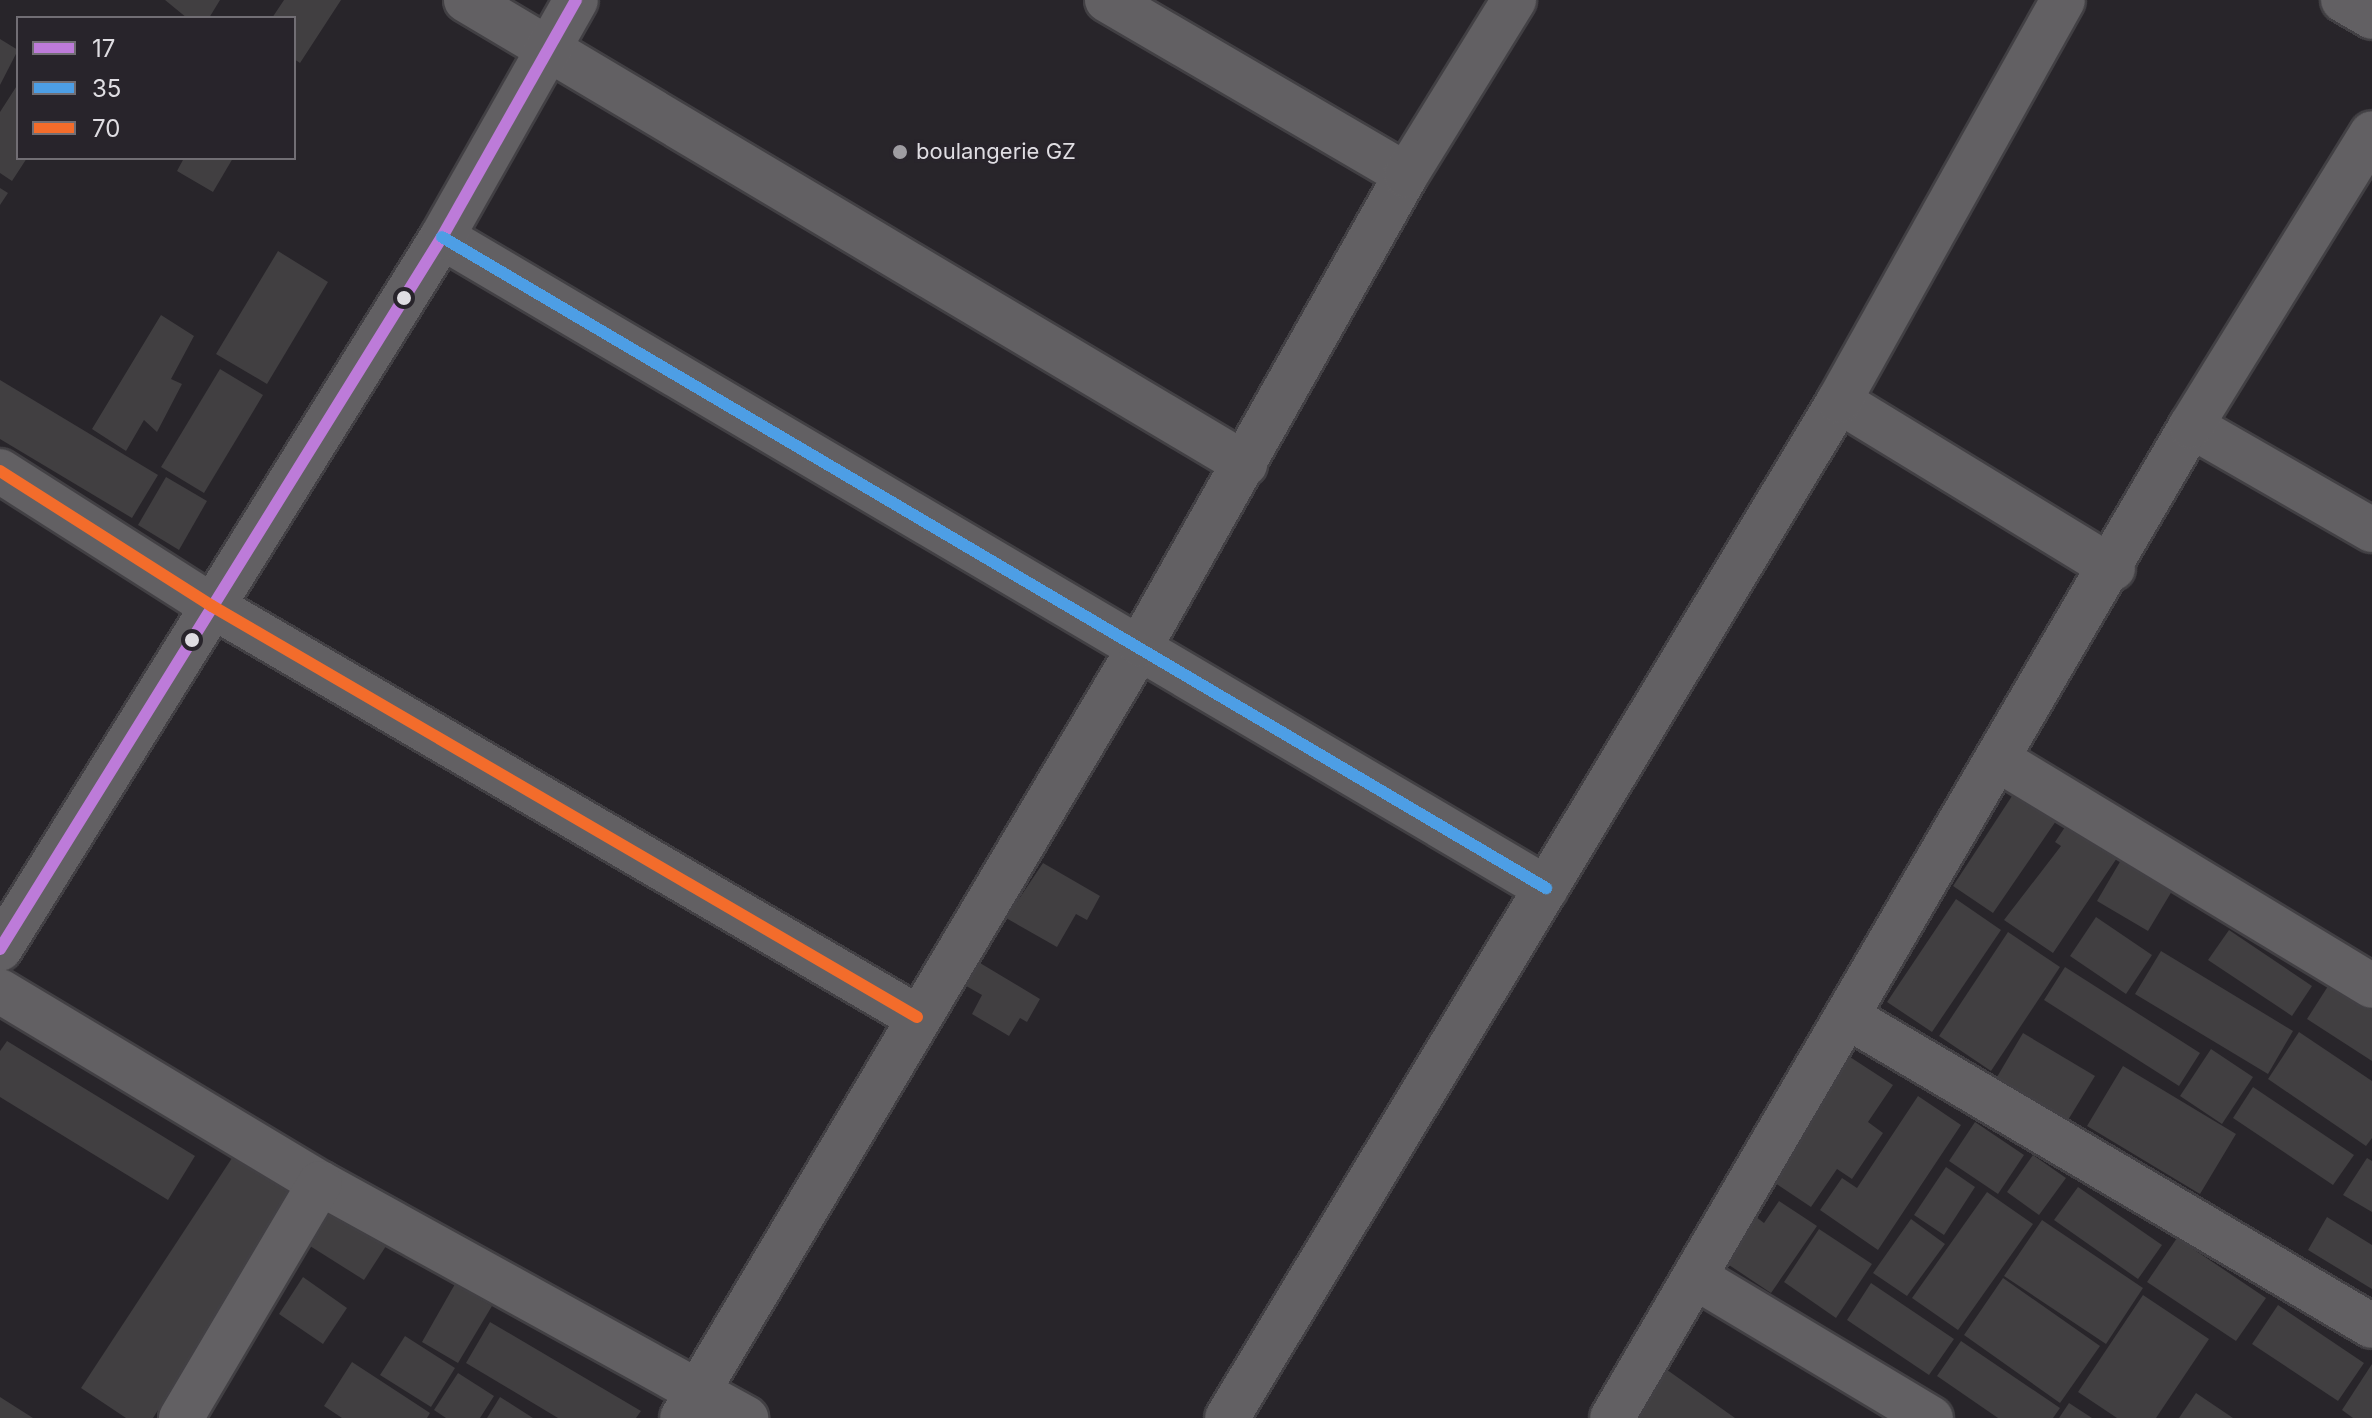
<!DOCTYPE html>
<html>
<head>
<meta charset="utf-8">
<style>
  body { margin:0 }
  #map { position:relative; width:2372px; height:1418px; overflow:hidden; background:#28252a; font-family:Inter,sans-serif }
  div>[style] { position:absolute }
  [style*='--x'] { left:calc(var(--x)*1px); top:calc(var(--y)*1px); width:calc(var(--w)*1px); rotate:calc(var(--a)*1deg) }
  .building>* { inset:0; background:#413f41 }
  .roads { filter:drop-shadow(2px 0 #424044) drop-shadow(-2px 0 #424044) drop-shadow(0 2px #424044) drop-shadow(0 -2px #424044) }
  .minor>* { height:44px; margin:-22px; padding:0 22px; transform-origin:22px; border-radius:22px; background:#626063 }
  .bus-1>* { height:12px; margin:-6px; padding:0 6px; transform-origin:6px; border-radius:6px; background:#bd7bd9 }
  .bus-2>* { height:12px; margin:-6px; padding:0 6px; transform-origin:6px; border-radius:6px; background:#4d9ee5 }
  .bus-3>* { height:12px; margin:-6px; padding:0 6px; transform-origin:6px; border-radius:6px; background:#f36c2b }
  .dots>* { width:22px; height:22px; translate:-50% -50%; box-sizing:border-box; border:4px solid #28242b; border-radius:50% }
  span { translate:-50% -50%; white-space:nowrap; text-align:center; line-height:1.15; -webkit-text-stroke:7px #28242b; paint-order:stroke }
  .poi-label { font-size:22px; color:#dfdde2 }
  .left { translate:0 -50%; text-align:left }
  .legend { position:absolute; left:16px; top:16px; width:280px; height:144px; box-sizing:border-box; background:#28242b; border:2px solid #716e74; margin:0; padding:10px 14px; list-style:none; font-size:24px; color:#dfdde2 }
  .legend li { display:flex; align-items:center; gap:16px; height:40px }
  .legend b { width:40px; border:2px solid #716e74 }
</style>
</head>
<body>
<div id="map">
  <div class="building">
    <div style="clip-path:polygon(165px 0,220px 0,209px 18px,187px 18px)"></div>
    <div style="clip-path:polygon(284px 0,341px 0,300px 63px,294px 59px,294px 18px,272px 18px)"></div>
    <div style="clip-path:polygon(0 39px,18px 50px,0 85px)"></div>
    <div style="clip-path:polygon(18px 84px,18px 158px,27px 158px,12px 181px,0 173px,0 112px)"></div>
    <div style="clip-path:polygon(184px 158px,233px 158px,213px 192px,177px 171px)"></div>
    <div style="clip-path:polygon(0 188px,8px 193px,0 205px)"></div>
    <div style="clip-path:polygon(278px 251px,328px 282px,267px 384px,216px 354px)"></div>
    <div style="clip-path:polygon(161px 315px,194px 336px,171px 379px,182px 384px,157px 432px,144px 420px,126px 451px,92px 429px)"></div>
    <div style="clip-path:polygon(220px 369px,263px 395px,204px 493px,161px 467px)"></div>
    <div style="clip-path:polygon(0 380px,158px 475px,132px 518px,0 439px)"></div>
    <div style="clip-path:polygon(166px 477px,207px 501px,179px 550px,138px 525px)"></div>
    <div style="clip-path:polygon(2014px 793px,2056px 821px,1993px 913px,1953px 886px)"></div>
    <div style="clip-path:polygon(2069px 821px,2119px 855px,2053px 953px,2004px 920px,2061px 846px,2055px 842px)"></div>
    <div style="clip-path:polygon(2121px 860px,2172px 891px,2148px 931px,2097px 901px)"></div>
    <div style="clip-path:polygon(1043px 863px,1100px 896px,1087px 920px,1076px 914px,1057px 947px,1006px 918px)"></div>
    <div style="clip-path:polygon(1956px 899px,2001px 930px,1932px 1032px,1887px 1002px)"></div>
    <div style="clip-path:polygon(2096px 917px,2152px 955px,2126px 994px,2070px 956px)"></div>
    <div style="clip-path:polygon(2229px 930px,2312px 986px,2292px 1016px,2208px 960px)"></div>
    <div style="clip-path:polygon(2008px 932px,2060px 967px,1991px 1071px,1939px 1036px)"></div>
    <div style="clip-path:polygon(2161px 951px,2293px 1031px,2268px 1074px,2135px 994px)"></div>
    <div style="clip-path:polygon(975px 960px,1040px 999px,1027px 1022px,1020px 1018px,1009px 1036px,972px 1014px,982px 995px,961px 983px)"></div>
    <div style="clip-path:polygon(2065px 967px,2200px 1053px,2179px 1086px,2044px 1000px)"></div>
    <div style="clip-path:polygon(2330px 983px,2372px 1010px,2372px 1061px,2307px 1019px)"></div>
    <div style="clip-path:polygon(2299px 1032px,2372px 1081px,2372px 1138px,2366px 1146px,2268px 1079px)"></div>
    <div style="clip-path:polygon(2023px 1033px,2095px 1076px,2068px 1120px,1997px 1077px)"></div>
    <div style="clip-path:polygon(7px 1041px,195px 1156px,168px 1200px,0 1097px,0 1051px)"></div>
    <div style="clip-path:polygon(2211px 1049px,2253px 1077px,2222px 1124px,2180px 1096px)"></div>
    <div style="clip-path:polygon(1850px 1057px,1893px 1085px,1868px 1122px,1883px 1133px,1852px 1179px,1837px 1169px,1811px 1207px,1769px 1179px)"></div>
    <div style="clip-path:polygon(2123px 1066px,2236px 1134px,2200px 1194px,2087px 1126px)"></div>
    <div style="clip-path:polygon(2253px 1087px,2354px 1155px,2333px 1185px,2233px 1118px)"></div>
    <div style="clip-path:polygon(1918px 1096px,1961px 1125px,1878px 1250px,1820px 1210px,1842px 1178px,1857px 1188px)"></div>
    <div style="clip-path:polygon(1975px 1122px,2024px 1155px,1998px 1194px,1949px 1161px)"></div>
    <div style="clip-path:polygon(236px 1152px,296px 1195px,153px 1418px,126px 1418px,81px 1388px)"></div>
    <div style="clip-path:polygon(2033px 1155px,2066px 1178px,2039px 1215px,2007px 1192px)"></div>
    <div style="clip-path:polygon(2367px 1158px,2372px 1161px,2372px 1212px,2343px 1195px)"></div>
    <div style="clip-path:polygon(1946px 1167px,1975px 1187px,1944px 1235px,1914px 1215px)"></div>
    <div style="clip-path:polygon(2078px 1187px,2162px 1245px,2138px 1279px,2054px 1220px)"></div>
    <div style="clip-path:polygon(1987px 1192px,2033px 1224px,1958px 1330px,1912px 1298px)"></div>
    <div style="clip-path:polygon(1779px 1201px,1817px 1226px,1771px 1293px,1717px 1257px,1748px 1211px,1764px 1223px)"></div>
    <div style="clip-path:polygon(334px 1208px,388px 1243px,364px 1280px,310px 1246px)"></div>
    <div style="clip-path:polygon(2327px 1217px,2372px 1245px,2372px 1289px,2308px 1250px)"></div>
    <div style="clip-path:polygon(1911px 1219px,1945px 1244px,1907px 1296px,1873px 1273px)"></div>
    <div style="clip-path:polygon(2042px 1220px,2143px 1288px,2106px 1344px,2004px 1276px)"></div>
    <div style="clip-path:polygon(1819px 1229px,1872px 1264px,1836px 1318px,1784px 1282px)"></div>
    <div style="clip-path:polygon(2177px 1238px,2266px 1298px,2236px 1341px,2147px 1282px)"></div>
    <div style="clip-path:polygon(303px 1277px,347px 1308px,323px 1344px,279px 1314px)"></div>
    <div style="clip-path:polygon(2003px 1278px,2100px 1346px,2060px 1403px,1964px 1335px)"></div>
    <div style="clip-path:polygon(1871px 1283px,1954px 1339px,1929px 1375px,1847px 1320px)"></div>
    <div style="clip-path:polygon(455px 1284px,492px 1306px,458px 1363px,422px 1342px)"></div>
    <div style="clip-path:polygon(2143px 1295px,2209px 1339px,2156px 1418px,2117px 1418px,2078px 1392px)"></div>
    <div style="clip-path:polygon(2278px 1305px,2364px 1363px,2338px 1401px,2252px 1344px)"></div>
    <div style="clip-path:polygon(490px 1322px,641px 1411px,636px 1418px,558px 1418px,466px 1363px)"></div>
    <div style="clip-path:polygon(405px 1336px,455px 1368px,431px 1407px,380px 1375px)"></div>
    <div style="clip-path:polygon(1961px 1341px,2060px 1408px,2053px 1418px,1998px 1418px,1937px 1376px)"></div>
    <div style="clip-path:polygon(352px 1362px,430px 1413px,427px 1418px,342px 1418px,324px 1406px)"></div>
    <div style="clip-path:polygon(2372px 1364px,2372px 1418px,2353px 1418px,2342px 1410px)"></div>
    <div style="clip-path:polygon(1663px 1367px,1735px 1418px,1628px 1418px)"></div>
    <div style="clip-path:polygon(458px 1373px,494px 1396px,480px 1418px,446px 1418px,434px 1410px)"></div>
    <div style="clip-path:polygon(2196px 1393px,2233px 1418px,2179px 1418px)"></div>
    <div style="clip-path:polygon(0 1397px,33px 1418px,0 1418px)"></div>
    <div style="clip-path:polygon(500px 1397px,533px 1418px,487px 1418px)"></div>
    <div style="clip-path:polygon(2069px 1403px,2092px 1418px,2059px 1418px)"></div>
  </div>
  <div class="roads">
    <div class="minor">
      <div style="--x:466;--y:0;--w:907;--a:30.78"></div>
      <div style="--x:1107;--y:0;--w:346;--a:30.3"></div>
      <div style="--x:2343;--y:0;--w:34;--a:30"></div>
      <div style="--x:442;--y:237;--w:1282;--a:30.53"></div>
      <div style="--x:1839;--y:401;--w:321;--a:31.4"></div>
      <div style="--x:2191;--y:426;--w:209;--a:29.9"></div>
      <div style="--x:0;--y:471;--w:251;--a:32.5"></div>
      <div style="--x:212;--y:606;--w:816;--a:30.24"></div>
      <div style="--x:1999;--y:760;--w:436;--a:31.2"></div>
      <div style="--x:0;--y:949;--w:838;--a:-58.17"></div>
      <div style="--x:442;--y:237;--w:272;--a:-60.5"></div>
      <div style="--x:0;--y:991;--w:373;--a:31"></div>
      <div style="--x:320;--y:1183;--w:487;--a:28.9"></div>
      <div style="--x:1848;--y:1017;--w:608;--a:30.53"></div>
      <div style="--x:1695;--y:1277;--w:275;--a:30.9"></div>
      <div style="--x:181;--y:1418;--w:273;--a:-59.4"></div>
      <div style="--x:682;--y:1418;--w:899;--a:-59.3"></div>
      <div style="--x:1141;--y:645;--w:540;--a:-60.58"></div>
      <div style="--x:1406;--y:175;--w:206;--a:-58.3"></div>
      <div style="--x:1227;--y:1418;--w:1187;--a:-58.96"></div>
      <div style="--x:1839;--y:401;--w:459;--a:-60.8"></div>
      <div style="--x:1612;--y:1418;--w:1149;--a:-59.73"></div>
      <div style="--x:2191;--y:426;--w:344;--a:-58.3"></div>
    </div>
  </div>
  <div class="bus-1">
    <div style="--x:0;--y:949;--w:838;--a:-58.17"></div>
    <div style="--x:442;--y:237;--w:272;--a:-60.5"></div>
  </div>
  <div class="bus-2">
    <div style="--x:442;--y:237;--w:1282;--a:30.53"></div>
  </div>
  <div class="bus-3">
    <div style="--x:0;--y:471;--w:251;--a:32.5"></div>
    <div style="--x:212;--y:606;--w:816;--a:30.24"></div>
  </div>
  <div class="dots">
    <div style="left:900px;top:152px;background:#9f9da2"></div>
    <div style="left:404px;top:298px;background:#dfdde2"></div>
    <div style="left:192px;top:640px;background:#dfdde2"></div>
  </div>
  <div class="poi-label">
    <span class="left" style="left:916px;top:152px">boulangerie GZ</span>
  </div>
  <ul class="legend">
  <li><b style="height:10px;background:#bd7bd9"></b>17</li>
  <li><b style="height:10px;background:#4d9ee5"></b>35</li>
  <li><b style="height:10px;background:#f36c2b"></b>70</li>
  </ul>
</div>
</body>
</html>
